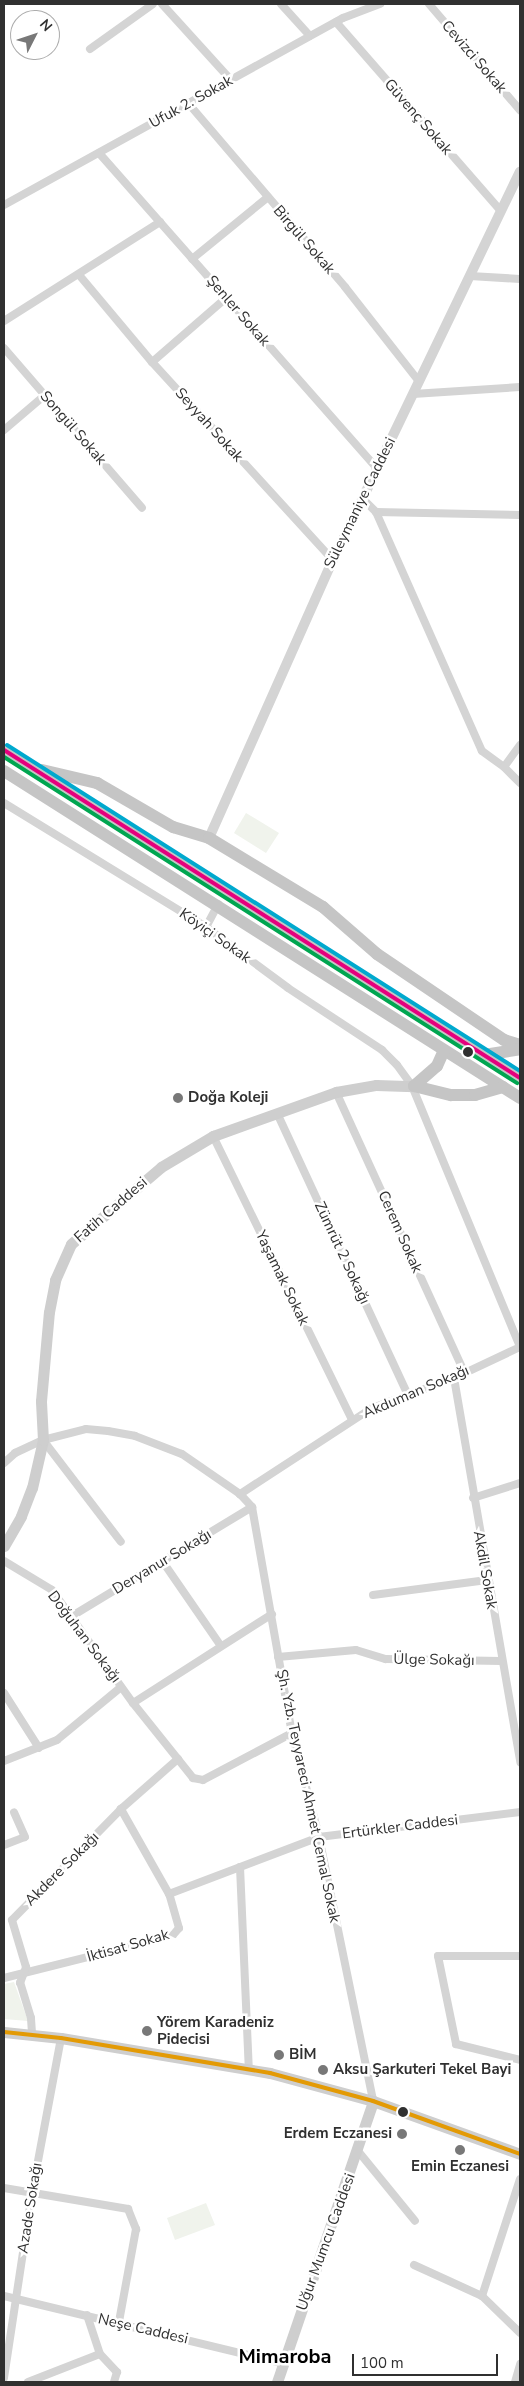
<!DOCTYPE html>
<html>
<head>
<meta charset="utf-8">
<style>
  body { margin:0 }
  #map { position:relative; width:524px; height:2386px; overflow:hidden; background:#fff; font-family:"Nunito Sans",sans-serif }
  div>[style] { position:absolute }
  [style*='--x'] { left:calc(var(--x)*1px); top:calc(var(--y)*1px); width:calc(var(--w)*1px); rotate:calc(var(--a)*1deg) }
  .green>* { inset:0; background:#f0f3ec }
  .minor>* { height:8px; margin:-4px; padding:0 4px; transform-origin:4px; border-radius:4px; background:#d4d4d4 }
  .tertiary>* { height:10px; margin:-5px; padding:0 5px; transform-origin:5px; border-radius:5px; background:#d4d4d4 }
  .secondary>* { height:11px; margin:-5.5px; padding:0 5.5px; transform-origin:5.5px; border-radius:5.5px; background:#cecece }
  .trunk>* { height:12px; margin:-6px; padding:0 6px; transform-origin:6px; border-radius:6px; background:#c5c5c5 }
  .bus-1>* { height:4px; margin:-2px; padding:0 2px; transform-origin:2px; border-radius:2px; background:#e5007d }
  .bus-2>* { height:4px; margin:-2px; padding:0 2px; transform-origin:2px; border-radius:2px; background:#00a651 }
  .bus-3>* { height:4px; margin:-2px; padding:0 2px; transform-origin:2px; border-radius:2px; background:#00a9ce }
  .bus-4>* { height:4px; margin:-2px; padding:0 2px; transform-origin:2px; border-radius:2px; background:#e39a05 }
  .dots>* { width:14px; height:14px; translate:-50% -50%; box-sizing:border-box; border:2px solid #fff; border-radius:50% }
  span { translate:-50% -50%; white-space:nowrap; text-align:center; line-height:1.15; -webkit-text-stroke:5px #fff; paint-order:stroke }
  .street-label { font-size:15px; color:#303030 }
  .poi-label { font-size:15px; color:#303030; font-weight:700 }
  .left { translate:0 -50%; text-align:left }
  .right { translate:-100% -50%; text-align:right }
  .district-label { font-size:20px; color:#000; font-weight:700 }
  .frame { position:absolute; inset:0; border:5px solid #303030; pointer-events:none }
  .north { position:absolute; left:10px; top:10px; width:50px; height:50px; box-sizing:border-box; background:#fff; border:1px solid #acacac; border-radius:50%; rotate:49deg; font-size:14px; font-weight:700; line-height:20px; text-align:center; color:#303030 }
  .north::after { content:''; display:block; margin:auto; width:18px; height:22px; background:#787878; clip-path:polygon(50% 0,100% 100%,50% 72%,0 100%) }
  .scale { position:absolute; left:352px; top:2354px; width:146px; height:22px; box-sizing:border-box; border:2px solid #303030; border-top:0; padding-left:6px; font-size:15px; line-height:18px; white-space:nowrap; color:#303030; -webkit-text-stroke:4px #fff; paint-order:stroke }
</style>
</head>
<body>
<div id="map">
  <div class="green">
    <div style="clip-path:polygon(246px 813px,279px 833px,266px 853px,234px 833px)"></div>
    <div style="clip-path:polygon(14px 1982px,28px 2021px,4px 2019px,4px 1984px)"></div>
    <div style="clip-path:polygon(206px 2203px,215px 2225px,175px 2240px,167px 2218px)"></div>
  </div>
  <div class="minor">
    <div style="--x:162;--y:4;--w:103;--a:47.8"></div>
    <div style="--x:281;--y:4;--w:43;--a:47.8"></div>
    <div style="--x:429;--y:4;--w:140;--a:49.4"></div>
    <div style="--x:336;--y:22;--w:251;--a:48.9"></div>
    <div style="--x:90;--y:49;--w:77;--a:-35.5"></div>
    <div style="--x:188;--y:103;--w:242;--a:49.5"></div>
    <div style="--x:345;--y:287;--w:118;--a:51.9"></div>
    <div style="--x:99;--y:153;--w:420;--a:48.6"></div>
    <div style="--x:4;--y:205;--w:387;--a:-28.9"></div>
    <div style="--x:343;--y:18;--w:40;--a:-21"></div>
    <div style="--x:192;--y:259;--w:98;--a:-39.2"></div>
    <div style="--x:80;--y:276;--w:112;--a:50.1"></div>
    <div style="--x:470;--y:276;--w:50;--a:3.4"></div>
    <div style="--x:226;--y:298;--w:98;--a:139.1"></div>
    <div style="--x:152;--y:362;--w:268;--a:47.6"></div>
    <div style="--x:4;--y:321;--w:185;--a:-32.4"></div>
    <div style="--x:4;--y:348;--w:211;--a:49.2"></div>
    <div style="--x:413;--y:394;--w:107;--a:-3.7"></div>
    <div style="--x:4;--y:430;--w:54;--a:-40.5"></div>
    <div style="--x:362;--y:498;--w:20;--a:45"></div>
    <div style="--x:376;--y:512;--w:261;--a:66.1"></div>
    <div style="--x:482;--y:751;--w:27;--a:36"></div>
    <div style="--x:376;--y:512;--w:144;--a:1.2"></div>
    <div style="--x:520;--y:745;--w:27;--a:126"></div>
    <div style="--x:504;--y:767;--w:23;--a:45"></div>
    <div style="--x:4;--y:803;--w:237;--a:31.5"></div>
    <div style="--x:206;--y:927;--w:102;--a:36.6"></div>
    <div style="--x:288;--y:988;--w:113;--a:33.4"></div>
    <div style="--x:382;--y:1050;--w:21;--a:45"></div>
    <div style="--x:397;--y:1065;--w:26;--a:54"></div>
    <div style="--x:412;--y:1086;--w:282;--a:67.5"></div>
    <div style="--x:520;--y:1347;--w:73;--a:154.8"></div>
    <div style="--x:454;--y:1378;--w:87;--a:159.9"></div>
    <div style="--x:372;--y:1408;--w:158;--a:146.9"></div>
    <div style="--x:206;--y:927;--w:26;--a:-62"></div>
    <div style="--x:336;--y:1092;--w:308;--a:65.4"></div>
    <div style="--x:277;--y:1113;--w:309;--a:65.1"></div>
    <div style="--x:213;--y:1136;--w:316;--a:63.9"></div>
    <div style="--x:454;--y:1378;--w:390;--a:80.2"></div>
    <div style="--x:43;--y:1440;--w:128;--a:52.6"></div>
    <div style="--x:4;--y:1463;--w:15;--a:-42"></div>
    <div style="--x:15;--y:1453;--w:31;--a:-25"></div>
    <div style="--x:43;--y:1440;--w:44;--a:-14.3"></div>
    <div style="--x:86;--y:1429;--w:22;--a:5"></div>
    <div style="--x:108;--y:1431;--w:27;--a:10"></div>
    <div style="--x:135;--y:1436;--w:50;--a:21"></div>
    <div style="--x:182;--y:1454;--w:70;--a:34.6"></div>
    <div style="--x:240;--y:1494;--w:18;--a:47"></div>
    <div style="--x:252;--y:1507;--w:230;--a:80"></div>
    <div style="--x:292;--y:1733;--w:107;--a:75.4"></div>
    <div style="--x:319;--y:1837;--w:269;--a:78.4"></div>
    <div style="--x:473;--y:1498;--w:49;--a:-17.7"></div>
    <div style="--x:4;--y:1561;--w:56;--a:31.1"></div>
    <div style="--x:52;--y:1590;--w:139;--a:54.4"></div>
    <div style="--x:133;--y:1703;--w:96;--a:51.3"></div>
    <div style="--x:193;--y:1778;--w:10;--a:11"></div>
    <div style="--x:203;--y:1780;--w:101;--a:-27.8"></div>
    <div style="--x:163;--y:1562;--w:102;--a:55.4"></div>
    <div style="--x:373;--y:1595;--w:115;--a:-7.5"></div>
    <div style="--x:72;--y:1616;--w:210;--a:-31.2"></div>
    <div style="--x:278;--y:1657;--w:78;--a:-5.1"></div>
    <div style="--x:356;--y:1650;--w:31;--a:17"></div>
    <div style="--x:386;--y:1659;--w:115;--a:1"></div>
    <div style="--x:4;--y:1693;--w:65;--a:57.5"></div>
    <div style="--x:133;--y:1703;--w:165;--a:-32.6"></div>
    <div style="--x:4;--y:1761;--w:57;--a:-21.6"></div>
    <div style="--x:57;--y:1740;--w:83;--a:-39.6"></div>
    <div style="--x:4;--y:1845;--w:22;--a:-21"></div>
    <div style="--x:25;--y:1837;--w:27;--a:-114"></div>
    <div style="--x:240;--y:1867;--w:203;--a:87.5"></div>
    <div style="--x:169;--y:1894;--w:160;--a:-20.8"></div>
    <div style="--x:319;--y:1837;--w:203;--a:-7.1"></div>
    <div style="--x:520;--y:1956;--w:82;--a:180"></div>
    <div style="--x:438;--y:1956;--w:90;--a:78.4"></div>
    <div style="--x:456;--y:2044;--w:66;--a:14"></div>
    <div style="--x:4;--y:1978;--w:164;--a:-14.1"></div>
    <div style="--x:163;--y:1938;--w:10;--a:-17"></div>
    <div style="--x:173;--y:1935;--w:9;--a:-49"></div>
    <div style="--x:179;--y:1928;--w:35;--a:-106"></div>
    <div style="--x:169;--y:1894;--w:98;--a:-119.5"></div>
    <div style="--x:32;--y:2033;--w:15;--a:-94"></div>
    <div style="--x:31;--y:2018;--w:37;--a:-107"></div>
    <div style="--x:20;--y:1983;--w:17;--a:-69"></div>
    <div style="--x:26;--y:1967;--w:49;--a:-106.6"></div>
    <div style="--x:12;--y:1920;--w:156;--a:-45.5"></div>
    <div style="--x:121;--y:1809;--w:76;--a:-41.3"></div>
    <div style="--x:358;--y:2151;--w:90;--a:50.8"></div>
    <div style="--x:520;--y:2179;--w:123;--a:108"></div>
    <div style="--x:482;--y:2296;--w:53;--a:44.2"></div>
    <div style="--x:4;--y:2188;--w:126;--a:9.6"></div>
    <div style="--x:128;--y:2209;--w:22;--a:68"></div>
    <div style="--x:136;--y:2229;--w:95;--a:100.4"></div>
    <div style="--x:414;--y:2265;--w:75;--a:24.5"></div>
    <div style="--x:4;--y:2296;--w:286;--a:13.6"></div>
    <div style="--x:87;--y:2315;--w:41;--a:71.6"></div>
    <div style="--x:100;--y:2354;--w:25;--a:47"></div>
    <div style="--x:117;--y:2372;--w:10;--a:107"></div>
    <div style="--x:4;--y:2378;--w:187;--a:-81.4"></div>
    <div style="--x:32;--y:2193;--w:158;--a:-79.4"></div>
    <div style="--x:28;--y:2382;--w:77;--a:-21.3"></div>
    <div style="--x:515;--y:2382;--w:19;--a:-74"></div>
  </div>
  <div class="tertiary">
    <div style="--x:209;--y:838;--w:304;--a:-66"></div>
    <div style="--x:333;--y:560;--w:431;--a:-64.3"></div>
  </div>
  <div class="secondary">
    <div style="--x:4;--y:1546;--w:34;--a:-60"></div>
    <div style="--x:21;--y:1516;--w:30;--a:-69"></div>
    <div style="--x:32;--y:1488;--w:49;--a:-77.1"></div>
    <div style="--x:43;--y:1440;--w:39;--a:-93"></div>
    <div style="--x:41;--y:1401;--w:89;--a:-84.9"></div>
    <div style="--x:49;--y:1312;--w:33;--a:-79"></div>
    <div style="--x:55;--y:1280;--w:39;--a:-66"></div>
    <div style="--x:71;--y:1244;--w:118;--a:-40.5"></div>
    <div style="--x:161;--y:1167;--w:61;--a:-30.8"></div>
    <div style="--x:213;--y:1136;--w:131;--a:-19.7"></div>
    <div style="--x:336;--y:1092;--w:41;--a:-9.9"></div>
    <div style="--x:376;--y:1085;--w:38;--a:2"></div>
    <div style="--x:4;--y:2032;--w:57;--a:6"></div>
    <div style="--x:61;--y:2038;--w:212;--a:9.5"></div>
    <div style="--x:270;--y:2073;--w:107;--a:15.2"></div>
    <div style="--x:373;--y:2101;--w:156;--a:19.8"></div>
    <div style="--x:277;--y:2382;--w:297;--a:-71.1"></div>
  </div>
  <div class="trunk">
    <div style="--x:4;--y:750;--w:611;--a:32.44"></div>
    <div style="--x:42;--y:770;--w:57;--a:13.3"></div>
    <div style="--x:97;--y:783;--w:88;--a:30.1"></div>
    <div style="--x:173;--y:827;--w:38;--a:17"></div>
    <div style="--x:209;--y:838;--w:133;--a:31.2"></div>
    <div style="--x:323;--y:907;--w:72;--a:41"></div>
    <div style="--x:377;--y:954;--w:153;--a:34.1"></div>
    <div style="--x:504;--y:1040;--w:17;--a:17"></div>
    <div style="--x:4;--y:771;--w:611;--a:32.36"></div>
    <div style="--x:484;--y:1055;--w:36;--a:-9"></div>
    <div style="--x:414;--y:1086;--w:38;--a:14"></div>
    <div style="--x:451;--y:1095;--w:24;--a:0"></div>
    <div style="--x:475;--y:1095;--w:29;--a:-16"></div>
    <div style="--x:414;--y:1086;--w:30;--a:-41"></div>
    <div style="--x:437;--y:1066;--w:17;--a:-66"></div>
  </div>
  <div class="bus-1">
    <div style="--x:4;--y:750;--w:611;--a:32.44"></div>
  </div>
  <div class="bus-2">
    <div style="--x:4;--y:757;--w:608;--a:32.44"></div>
  </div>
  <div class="bus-3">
    <div style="--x:7;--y:745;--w:608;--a:32.44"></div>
  </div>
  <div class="bus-4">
    <div style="--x:4;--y:2032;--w:57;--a:6"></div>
    <div style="--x:61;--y:2038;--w:212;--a:9.5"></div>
    <div style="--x:270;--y:2073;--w:107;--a:15.2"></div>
    <div style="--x:373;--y:2101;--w:156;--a:19.8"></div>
  </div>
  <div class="dots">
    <div style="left:468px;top:1052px;background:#303030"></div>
    <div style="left:178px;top:1098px;background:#787878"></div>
    <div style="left:147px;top:2031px;background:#787878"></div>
    <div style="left:279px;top:2055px;background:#787878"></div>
    <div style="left:323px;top:2070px;background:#787878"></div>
    <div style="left:403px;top:2112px;background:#303030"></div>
    <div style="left:402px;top:2134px;background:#787878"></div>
    <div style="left:460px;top:2150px;background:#787878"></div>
  </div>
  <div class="street-label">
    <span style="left:474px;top:57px;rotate:49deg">Cevizci Sokak</span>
    <span style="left:191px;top:102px;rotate:-29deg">Ufuk 2. Sokak</span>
    <span style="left:418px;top:117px;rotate:49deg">Güvenç Sokak</span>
    <span style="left:304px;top:240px;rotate:49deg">Birgül Sokak</span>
    <span style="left:238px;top:311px;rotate:49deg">Şenler Sokak</span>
    <span style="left:209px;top:425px;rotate:48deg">Seyyah Sokak</span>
    <span style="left:73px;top:428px;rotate:49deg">Songül Sokak</span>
    <span style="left:360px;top:503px;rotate:-64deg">Süleymaniye Caddesi</span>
    <span style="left:215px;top:936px;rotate:35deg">Köyiçi Sokak</span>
    <span style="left:111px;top:1210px;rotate:-41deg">Fatih Caddesi</span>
    <span style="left:400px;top:1232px;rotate:66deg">Cerem Sokak</span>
    <span style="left:342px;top:1253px;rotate:65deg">Zümrüt 2 Sokağı</span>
    <span style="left:282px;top:1278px;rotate:64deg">Yaşamak Sokak</span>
    <span style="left:416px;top:1392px;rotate:-23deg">Akduman Sokağı</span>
    <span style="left:162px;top:1562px;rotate:-31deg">Deryanur Sokağı</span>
    <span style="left:485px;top:1570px;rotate:80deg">Akdil Sokak</span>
    <span style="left:84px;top:1637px;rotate:53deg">Doğuhan Sokağı</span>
    <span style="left:434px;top:1660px;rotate:1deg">Ülge Sokağı</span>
    <span style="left:308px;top:1796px;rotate:78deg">Şh. Yzb. Teyyareci Ahmet Cemal Sokak</span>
    <span style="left:400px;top:1827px;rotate:-7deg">Ertürkler Caddesi</span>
    <span style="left:62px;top:1869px;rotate:-45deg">Akdere Sokağı</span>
    <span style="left:128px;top:1946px;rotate:-16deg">İktisat Sokak</span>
    <span style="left:30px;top:2208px;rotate:-81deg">Azade Sokağı</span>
    <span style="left:326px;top:2242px;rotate:-70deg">Uğur Mumcu Caddesi</span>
    <span style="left:143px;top:2329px;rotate:13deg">Neşe Caddesi</span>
  </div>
  <div class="poi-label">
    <span class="left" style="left:188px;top:1098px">Doğa Koleji</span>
    <span class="left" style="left:157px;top:2031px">Yörem Karadeniz<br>Pidecisi</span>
    <span class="left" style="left:289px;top:2055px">BİM</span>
    <span class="left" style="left:333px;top:2070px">Aksu Şarkuteri Tekel Bayi</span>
    <span class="right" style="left:392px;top:2134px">Erdem Eczanesi</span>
    <span style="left:460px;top:2167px">Emin Eczanesi</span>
  </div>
  <div class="district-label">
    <span style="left:285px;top:2356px">Mimaroba</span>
  </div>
  <div class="frame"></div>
  <div class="north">N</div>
  <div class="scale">100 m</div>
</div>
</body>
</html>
